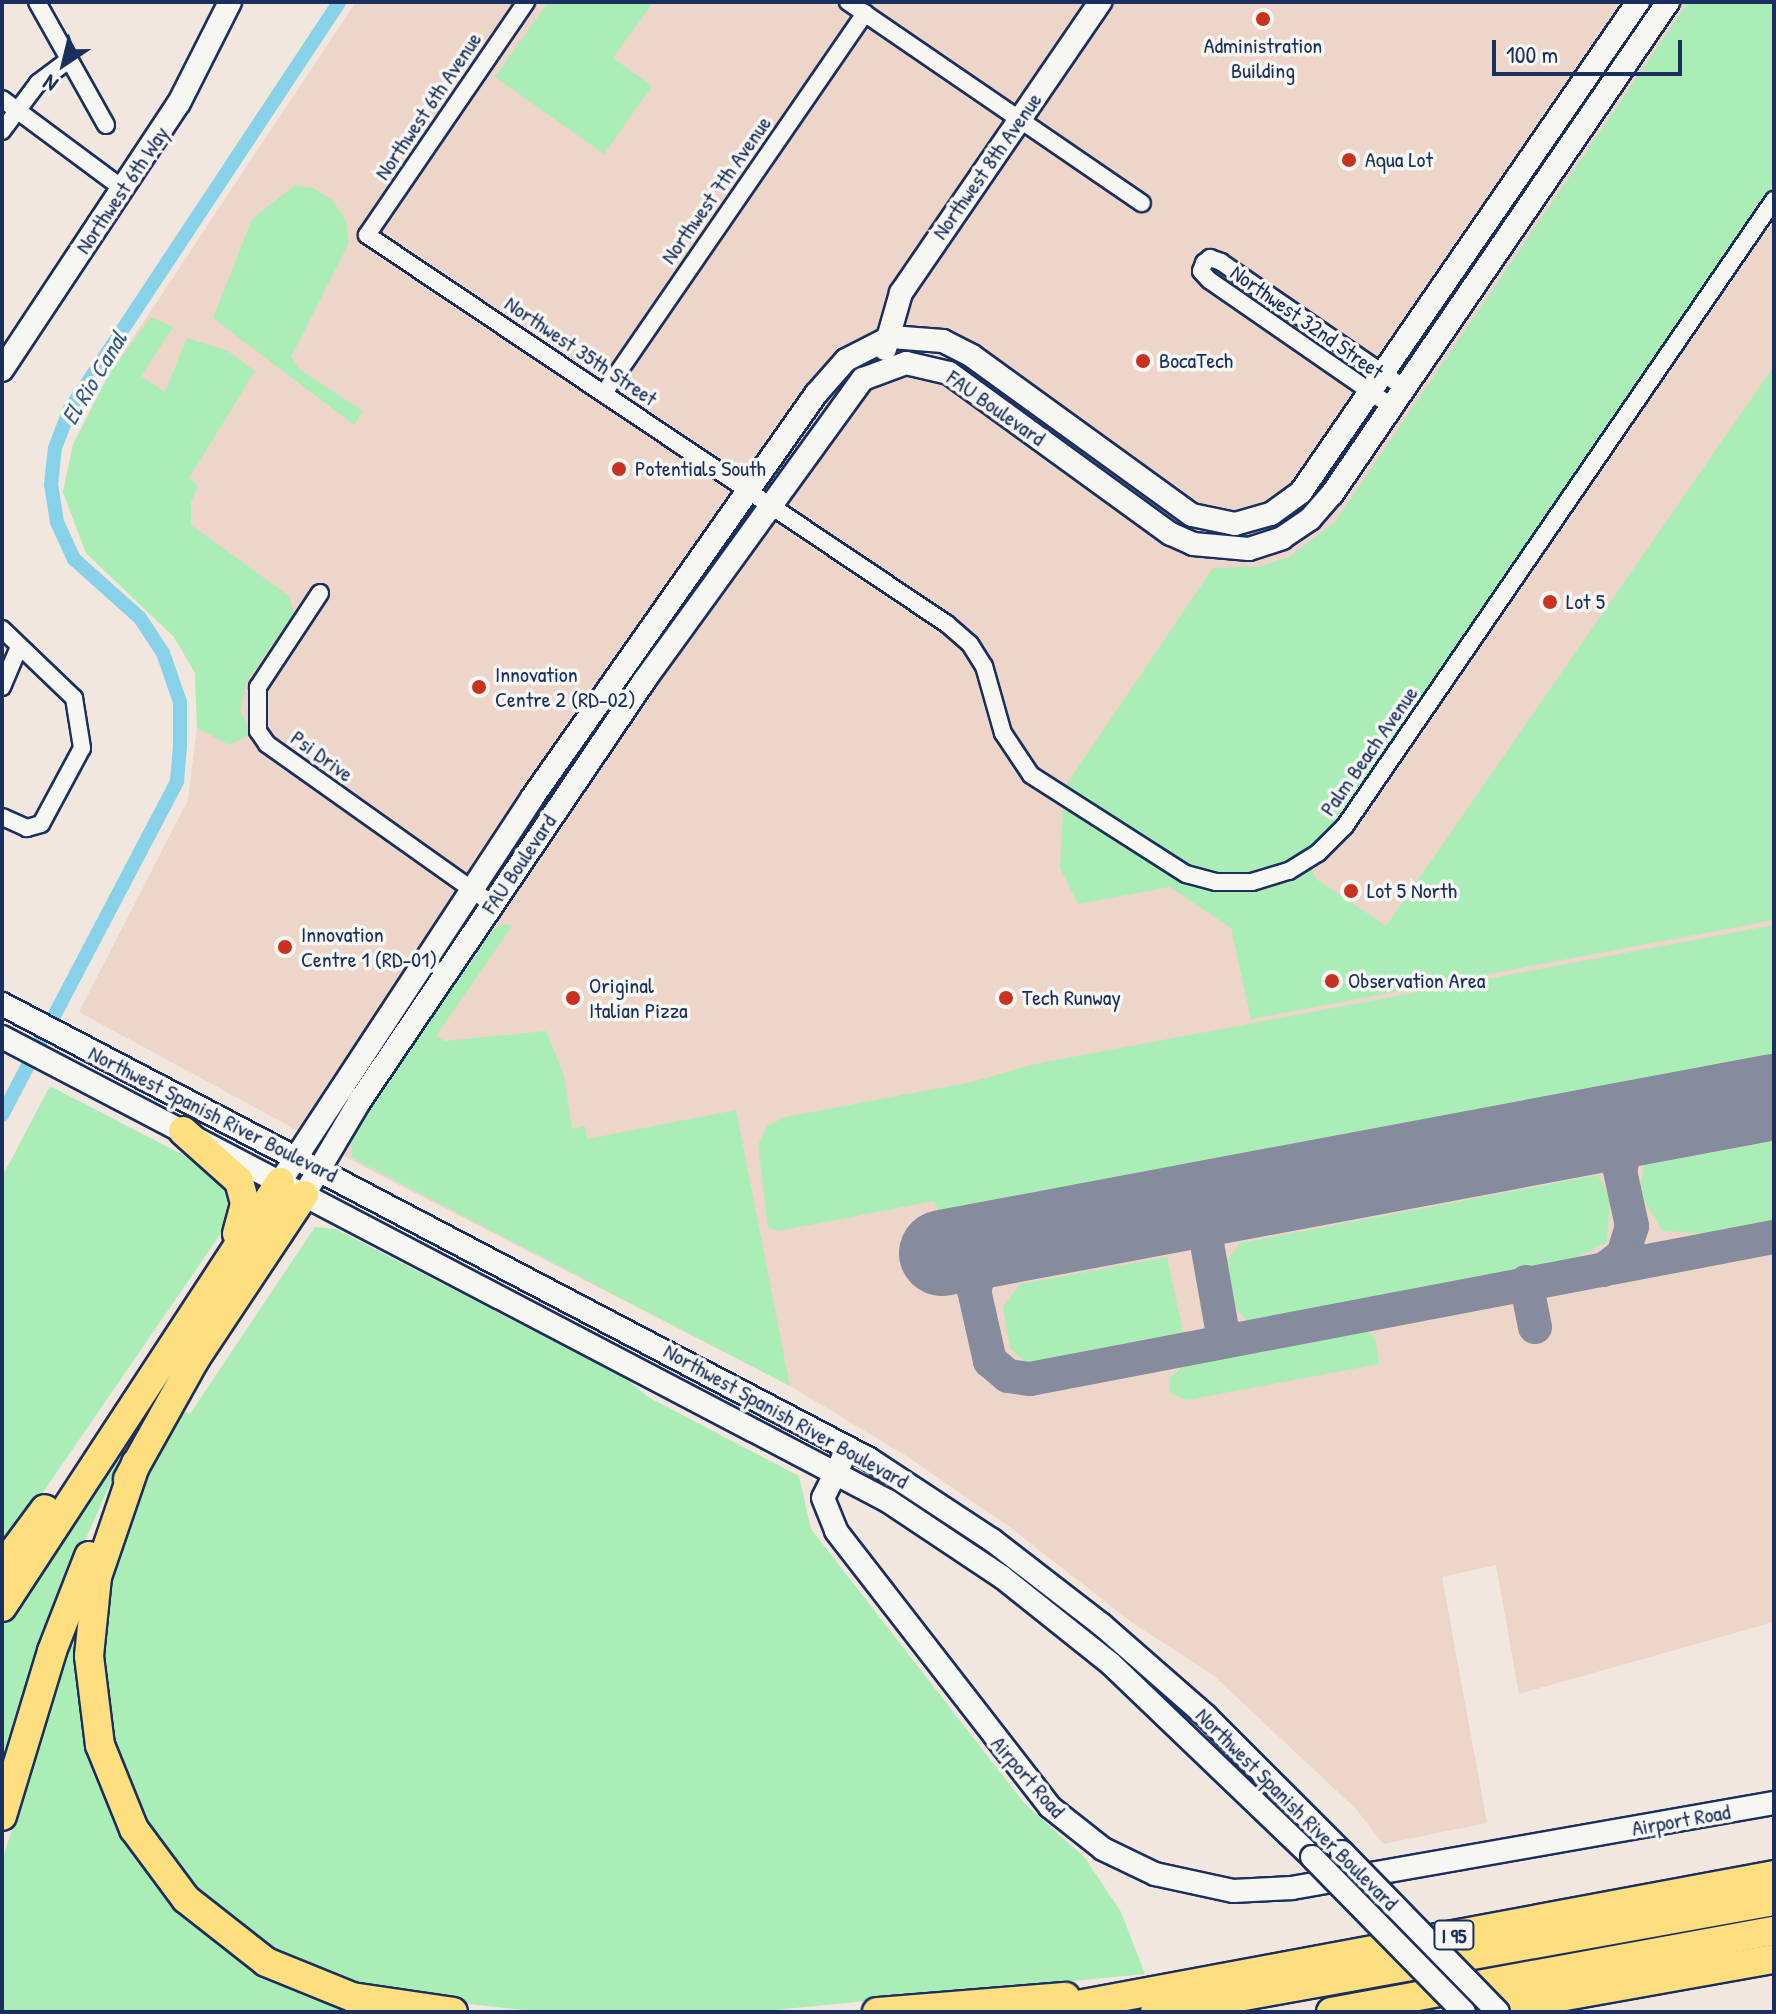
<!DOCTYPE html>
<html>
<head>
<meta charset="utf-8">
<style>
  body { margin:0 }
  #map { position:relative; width:1776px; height:2014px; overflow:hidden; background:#f2e7df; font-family:"Patrick Hand",sans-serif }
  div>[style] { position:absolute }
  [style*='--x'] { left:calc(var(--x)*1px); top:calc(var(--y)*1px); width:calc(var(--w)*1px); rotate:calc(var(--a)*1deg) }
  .built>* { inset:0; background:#edd5c9 }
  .green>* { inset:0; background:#abedb6 }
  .canal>* { height:14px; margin:-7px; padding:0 7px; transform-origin:7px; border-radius:7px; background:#87d2e8 }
  .taxiway>* { height:34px; margin:-17px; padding:0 17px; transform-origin:17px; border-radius:17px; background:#868b9e }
  .runway>* { height:86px; margin:-43px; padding:0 43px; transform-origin:43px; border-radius:43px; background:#868b9e }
  .roads { filter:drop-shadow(2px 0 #1b2f5e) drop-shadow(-2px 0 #1b2f5e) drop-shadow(0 2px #1b2f5e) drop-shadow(0 -2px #1b2f5e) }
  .street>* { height:16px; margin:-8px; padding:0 8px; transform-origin:8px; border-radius:8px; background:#f6f6f2 }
  .secondary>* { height:22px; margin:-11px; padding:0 11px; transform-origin:11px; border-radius:11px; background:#f6f6f2 }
  .highway>* { height:28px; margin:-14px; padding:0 14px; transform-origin:14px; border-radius:14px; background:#fedf80 }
  .bridges { filter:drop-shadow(2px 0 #1b2f5e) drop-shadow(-2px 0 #1b2f5e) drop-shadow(0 2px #1b2f5e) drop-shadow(0 -2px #1b2f5e) }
  .secondary-bridge>* { height:22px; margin:-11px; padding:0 11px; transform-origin:11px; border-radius:11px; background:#f6f6f2 }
  .dots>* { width:22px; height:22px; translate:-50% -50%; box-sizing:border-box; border:4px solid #f6f6f2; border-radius:50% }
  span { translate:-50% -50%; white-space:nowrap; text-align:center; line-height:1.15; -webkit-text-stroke:7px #f6f6f2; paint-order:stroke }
  .shield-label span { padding:2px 6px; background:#f6f6f2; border:2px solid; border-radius:6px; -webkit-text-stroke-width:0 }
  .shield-label { font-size:20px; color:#1b2f5e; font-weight:700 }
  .poi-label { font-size:22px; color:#1b2f5e }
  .left { translate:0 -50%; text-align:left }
  .street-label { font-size:22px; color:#1b2f5e }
  .water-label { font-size:24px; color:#365880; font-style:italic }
  .frame { position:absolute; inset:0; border:4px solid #1b2f5e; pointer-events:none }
  .north { position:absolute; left:24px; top:24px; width:80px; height:80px; -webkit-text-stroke:6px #f6f6f2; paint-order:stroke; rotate:215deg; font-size:22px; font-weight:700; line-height:32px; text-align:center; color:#1b2f5e }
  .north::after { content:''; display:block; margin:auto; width:28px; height:36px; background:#1b2f5e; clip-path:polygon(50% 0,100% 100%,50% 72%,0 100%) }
  .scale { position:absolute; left:1492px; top:40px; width:190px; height:36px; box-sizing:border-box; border:4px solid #1b2f5e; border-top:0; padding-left:10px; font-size:24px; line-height:28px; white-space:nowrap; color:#1b2f5e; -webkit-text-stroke:6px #f6f6f2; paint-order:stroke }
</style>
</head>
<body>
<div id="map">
  <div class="built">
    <div style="clip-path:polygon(356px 2px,1774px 2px,1774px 1622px,1519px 1694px,1496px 1565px,1442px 1577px,1487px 1823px,1383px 1844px,1356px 1809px,1213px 1675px,1134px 1624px,1011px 1528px,908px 1457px,790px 1386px,372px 1171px,79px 1012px,188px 800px,197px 727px,195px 673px,174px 637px,86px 553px,63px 492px,73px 443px,109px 374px)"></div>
  </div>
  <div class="green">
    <div style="clip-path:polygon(548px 2px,653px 2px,613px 58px,652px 86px,604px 154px,495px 77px)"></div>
    <div style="clip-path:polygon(1688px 2px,1774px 2px,1774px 182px,1340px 818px,1307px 851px,1277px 868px,1250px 875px,1216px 875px,1178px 861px,1064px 788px,1213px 568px,1261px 566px,1289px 557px,1335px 522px)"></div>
    <div style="clip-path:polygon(295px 185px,313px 188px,333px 201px,346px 220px,349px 243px,291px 357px,300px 370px,363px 411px,354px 425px,213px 318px,252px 219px)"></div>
    <div style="clip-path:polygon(151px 317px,173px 327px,141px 376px,165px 392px,187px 338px,228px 351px,255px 371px,189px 478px,198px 486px,191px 502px,191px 525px,289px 596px,294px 613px,247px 681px,240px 710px,251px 734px,229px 745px,197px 728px,195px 673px,174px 637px,86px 553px,63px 492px,73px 445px,109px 374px)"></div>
    <div style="clip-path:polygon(1774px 366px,1774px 920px,1251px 1019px,1231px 928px,1170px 887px,1078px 904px,1060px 868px,1063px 807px,1170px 875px,1206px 889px,1267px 889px,1311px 869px,1316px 879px,1386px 926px)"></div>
    <div style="clip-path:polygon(505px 924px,512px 926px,436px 1036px,445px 1041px,546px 1031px,564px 1075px,572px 1129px,585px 1126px,587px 1139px,736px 1110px,790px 1386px,352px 1158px,351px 1140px,372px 1101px,494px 928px)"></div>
    <div style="clip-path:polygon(1774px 925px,1774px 1055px,939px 1211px,934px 1201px,778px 1231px,768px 1227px,758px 1145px,767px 1126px,785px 1117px,972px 1082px,1035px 1064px)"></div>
    <div style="clip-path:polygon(50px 1086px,216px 1172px,236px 1203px,226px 1226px,2px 1552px,2px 1177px)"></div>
    <div style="clip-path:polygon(1774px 1141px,1774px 1225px,1706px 1234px,1662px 1231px,1640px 1192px,1644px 1165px)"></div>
    <div style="clip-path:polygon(1598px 1175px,1610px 1198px,1607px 1242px,1568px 1262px,1258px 1323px,1247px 1321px,1232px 1303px,1224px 1265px,1240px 1243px)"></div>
    <div style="clip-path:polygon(315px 1227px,336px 1229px,625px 1378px,648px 1397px,799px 1476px,811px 1529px,1024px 1803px,1085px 1858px,1121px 1912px,1145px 1974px,755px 2012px,524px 2010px,376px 1994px,281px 1960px,197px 1900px,118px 1781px,97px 1612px,138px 1496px,184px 1411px,190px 1414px)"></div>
    <div style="clip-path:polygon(1167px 1257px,1184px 1336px,1037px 1364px,1024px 1361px,1010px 1348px,1003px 1307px,1020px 1284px)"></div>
    <div style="clip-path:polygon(1361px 1328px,1375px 1337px,1379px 1364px,1187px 1400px,1170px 1393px,1170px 1378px,1189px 1360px)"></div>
    <div style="clip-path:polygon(174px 1358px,164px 1389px,127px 1445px,66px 1584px,2px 1770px,2px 1626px,63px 1540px)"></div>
    <div style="clip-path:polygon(84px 1601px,111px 1795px,105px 1798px,141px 1863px,187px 1917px,244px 1961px,313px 1997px,368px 2012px,2px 2010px,2px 1861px)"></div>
  </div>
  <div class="canal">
    <div style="--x:2;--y:1115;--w:377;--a:-62.3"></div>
    <div style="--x:177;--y:781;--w:36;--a:-85"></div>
    <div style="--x:180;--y:745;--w:43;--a:-90"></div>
    <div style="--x:180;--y:702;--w:52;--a:-109.1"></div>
    <div style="--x:163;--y:653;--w:42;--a:-123.3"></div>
    <div style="--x:140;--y:618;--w:89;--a:-138.2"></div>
    <div style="--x:74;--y:559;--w:41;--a:-114.7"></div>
    <div style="--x:57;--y:522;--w:37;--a:-99"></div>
    <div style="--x:51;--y:485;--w:37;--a:-84"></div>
    <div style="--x:55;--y:448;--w:42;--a:-69"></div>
    <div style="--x:70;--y:409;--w:488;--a:-56.5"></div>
  </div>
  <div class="taxiway">
    <div style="--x:1578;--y:1134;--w:28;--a:18"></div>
    <div style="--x:1605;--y:1143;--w:18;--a:49"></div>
    <div style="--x:1617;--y:1157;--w:71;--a:77.7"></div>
    <div style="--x:1632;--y:1226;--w:30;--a:107"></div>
    <div style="--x:1623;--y:1255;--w:25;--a:143"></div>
    <div style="--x:1621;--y:1169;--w:28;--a:-82"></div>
    <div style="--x:1625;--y:1141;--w:28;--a:-44"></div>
    <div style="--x:1200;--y:1204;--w:138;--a:80"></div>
    <div style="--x:1009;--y:1240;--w:32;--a:139"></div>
    <div style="--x:985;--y:1261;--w:31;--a:111"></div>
    <div style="--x:974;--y:1290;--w:73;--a:77.3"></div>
    <div style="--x:990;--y:1361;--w:23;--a:40"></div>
    <div style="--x:1008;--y:1376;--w:22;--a:8"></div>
    <div style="--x:1030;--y:1379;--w:757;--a:-10.81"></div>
    <div style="--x:1526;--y:1282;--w:46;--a:78.7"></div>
  </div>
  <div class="runway">
    <div style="--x:942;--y:1253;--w:846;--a:-10.62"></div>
  </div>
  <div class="roads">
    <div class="street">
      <div style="--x:37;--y:2;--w:141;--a:60.7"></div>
      <div style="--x:526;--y:2;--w:282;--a:124.3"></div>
      <div style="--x:367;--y:235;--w:698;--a:33.85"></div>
      <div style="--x:947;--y:624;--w:30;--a:41"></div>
      <div style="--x:970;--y:644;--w:26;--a:58"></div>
      <div style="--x:984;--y:666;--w:70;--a:74.2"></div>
      <div style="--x:1003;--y:733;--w:50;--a:56.3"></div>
      <div style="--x:1031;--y:775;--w:184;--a:32.6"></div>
      <div style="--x:1186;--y:874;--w:31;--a:15"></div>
      <div style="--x:1216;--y:882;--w:36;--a:0"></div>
      <div style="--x:1252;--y:882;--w:39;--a:-17"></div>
      <div style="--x:1289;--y:871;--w:34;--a:-32"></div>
      <div style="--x:1318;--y:853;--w:38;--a:-45"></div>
      <div style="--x:1345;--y:826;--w:759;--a:-55.58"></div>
      <div style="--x:848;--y:2;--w:356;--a:34.4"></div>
      <div style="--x:2;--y:99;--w:151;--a:36.6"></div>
      <div style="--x:2;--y:131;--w:60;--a:-53.1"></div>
      <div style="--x:38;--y:83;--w:40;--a:-37"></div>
      <div style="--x:604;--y:393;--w:461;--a:-55.5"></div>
      <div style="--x:1391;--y:406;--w:221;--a:-145.3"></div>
      <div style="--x:1209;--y:280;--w:12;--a:-132"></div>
      <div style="--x:1201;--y:271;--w:9;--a:-69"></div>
      <div style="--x:1204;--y:263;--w:8;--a:-40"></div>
      <div style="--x:1210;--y:258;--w:12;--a:20"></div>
      <div style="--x:1221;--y:262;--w:222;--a:34.5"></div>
      <div style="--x:320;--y:593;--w:113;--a:123.4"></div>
      <div style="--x:258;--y:687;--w:44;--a:90"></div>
      <div style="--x:258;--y:731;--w:16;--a:55"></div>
      <div style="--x:267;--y:744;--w:276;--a:35.4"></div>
      <div style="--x:2;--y:629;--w:100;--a:43.8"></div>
      <div style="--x:74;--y:698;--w:51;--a:80.9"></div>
      <div style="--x:82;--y:748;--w:86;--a:118.3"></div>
      <div style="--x:41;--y:824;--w:15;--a:164"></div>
      <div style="--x:27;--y:828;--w:27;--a:-156"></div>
      <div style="--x:2;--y:687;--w:43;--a:-67"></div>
    </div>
    <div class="secondary">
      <div style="--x:885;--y:349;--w:58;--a:-74.1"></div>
      <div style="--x:901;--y:293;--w:353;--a:-55.6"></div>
      <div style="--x:2;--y:370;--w:320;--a:-56.5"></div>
      <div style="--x:179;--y:103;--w:113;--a:-63.2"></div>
      <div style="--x:2;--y:1004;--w:979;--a:27.69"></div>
      <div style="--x:869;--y:1459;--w:147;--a:33.4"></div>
      <div style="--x:992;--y:1540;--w:139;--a:37.7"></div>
      <div style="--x:1102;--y:1625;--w:138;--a:41.2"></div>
      <div style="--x:1206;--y:1716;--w:192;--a:45"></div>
      <div style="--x:2;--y:1037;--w:1000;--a:27.64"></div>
      <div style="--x:888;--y:1501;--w:137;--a:33.7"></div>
      <div style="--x:1002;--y:1577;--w:139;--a:38.6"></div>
      <div style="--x:1111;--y:1664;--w:279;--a:43.8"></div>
      <div style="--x:280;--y:1182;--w:459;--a:-56.7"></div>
      <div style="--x:532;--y:798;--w:494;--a:-54.9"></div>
      <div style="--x:816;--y:394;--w:45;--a:-48.6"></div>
      <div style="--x:846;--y:360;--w:51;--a:-27.1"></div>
      <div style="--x:891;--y:337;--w:52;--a:4.4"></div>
      <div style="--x:943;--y:341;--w:33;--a:27"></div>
      <div style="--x:972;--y:356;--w:271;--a:35.9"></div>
      <div style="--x:1192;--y:515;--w:44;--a:11.8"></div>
      <div style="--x:1235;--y:524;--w:37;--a:-16"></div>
      <div style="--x:1271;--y:514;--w:37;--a:-36"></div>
      <div style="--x:1301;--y:492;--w:595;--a:-55.48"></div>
      <div style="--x:304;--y:1195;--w:108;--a:-59.4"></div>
      <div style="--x:359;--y:1102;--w:508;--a:-55.9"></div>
      <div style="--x:644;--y:681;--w:373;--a:-54.1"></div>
      <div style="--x:863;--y:379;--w:46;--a:-20.4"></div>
      <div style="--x:906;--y:363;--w:44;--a:13.1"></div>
      <div style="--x:949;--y:373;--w:274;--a:36"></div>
      <div style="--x:1171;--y:534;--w:24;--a:24"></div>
      <div style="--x:1193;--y:544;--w:56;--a:5.1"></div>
      <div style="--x:1249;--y:549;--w:35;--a:-18"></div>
      <div style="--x:1282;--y:538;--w:34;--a:-34"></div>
      <div style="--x:1310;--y:519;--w:33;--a:-49"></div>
      <div style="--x:1332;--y:494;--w:596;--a:-55.67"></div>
      <div style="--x:842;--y:1460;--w:42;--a:116.6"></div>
      <div style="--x:823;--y:1498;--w:35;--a:68"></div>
      <div style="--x:836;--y:1531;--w:349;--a:52.2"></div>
      <div style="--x:1050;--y:1807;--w:68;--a:38.4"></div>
      <div style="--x:1103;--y:1849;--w:58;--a:25.7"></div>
      <div style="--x:1155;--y:1874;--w:80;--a:12.3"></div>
      <div style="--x:1233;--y:1891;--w:59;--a:-2.9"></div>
      <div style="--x:1292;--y:1888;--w:489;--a:-10"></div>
    </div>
    <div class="highway">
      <div style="--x:183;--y:1131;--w:75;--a:41.8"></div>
      <div style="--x:239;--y:1181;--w:24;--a:75"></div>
      <div style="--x:245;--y:1204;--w:31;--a:105"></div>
      <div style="--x:136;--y:1463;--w:120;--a:108.9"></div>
      <div style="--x:97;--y:1577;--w:79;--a:95.8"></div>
      <div style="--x:89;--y:1656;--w:90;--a:83"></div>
      <div style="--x:100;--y:1745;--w:91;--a:68"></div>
      <div style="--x:134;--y:1829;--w:87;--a:53.4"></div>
      <div style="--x:186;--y:1899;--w:102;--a:38.2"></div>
      <div style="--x:266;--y:1962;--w:93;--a:22.1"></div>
      <div style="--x:352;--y:1997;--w:102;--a:8.4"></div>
      <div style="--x:128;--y:1479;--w:137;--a:-60.8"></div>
      <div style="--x:195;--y:1359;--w:197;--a:-56.4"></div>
      <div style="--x:2;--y:1567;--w:72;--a:-53.4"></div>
      <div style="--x:2;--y:1607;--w:508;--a:-56.81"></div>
      <div style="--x:2;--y:1816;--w:172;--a:-73.1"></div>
      <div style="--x:52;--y:1651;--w:102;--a:-68.7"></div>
      <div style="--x:877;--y:2012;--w:189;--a:-4.6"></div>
      <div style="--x:1040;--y:2012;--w:747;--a:-10.57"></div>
      <div style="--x:1155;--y:2012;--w:629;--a:-10.17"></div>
      <div style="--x:1331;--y:2012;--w:450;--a:-10.4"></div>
      <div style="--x:1475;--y:2012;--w:304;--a:-10.1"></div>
    </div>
  </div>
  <div class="bridges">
    <div class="secondary-bridge">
      <div style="--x:1342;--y:1852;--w:223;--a:45.7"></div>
      <div style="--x:1312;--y:1857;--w:217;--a:45.6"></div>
    </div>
  </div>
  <div class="dots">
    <div style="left:1263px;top:19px;background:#c8321e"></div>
    <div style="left:1349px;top:160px;background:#c8321e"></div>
    <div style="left:1143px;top:361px;background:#c8321e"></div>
    <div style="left:619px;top:469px;background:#c8321e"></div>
    <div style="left:1550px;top:602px;background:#c8321e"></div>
    <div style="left:479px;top:687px;background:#c8321e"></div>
    <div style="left:1351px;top:891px;background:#c8321e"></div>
    <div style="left:285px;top:947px;background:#c8321e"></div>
    <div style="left:1332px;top:981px;background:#c8321e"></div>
    <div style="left:573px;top:998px;background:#c8321e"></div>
    <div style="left:1006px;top:998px;background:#c8321e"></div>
  </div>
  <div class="shield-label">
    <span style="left:1454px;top:1935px">I 95</span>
  </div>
  <div class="poi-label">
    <span style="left:1263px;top:58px">Administration<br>Building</span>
    <span class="left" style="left:1365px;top:160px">Aqua Lot</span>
    <span class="left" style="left:1159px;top:361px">BocaTech</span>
    <span class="left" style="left:635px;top:469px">Potentials South</span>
    <span class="left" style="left:1566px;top:602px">Lot 5</span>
    <span class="left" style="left:495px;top:687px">Innovation<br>Centre 2 (RD-02)</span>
    <span class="left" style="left:1367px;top:891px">Lot 5 North</span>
    <span class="left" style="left:301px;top:947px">Innovation<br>Centre 1 (RD-01)</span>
    <span class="left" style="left:1348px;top:981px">Observation Area</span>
    <span class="left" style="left:589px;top:998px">Original<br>Italian Pizza</span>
    <span class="left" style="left:1022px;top:998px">Tech Runway</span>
  </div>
  <div class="street-label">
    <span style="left:428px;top:106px;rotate:-56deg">Northwest 6th Avenue</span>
    <span style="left:987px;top:166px;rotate:-55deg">Northwest 8th Avenue</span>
    <span style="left:122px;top:190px;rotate:-56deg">Northwest 6th Way</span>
    <span style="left:716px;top:190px;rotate:-55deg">Northwest 7th Avenue</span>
    <span style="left:1307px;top:322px;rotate:35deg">Northwest 32nd Street</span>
    <span style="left:581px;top:351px;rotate:34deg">Northwest 35th Street</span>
    <span style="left:996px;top:408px;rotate:35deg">FAU Boulevard</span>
    <span style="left:1369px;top:751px;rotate:-55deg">Palm Beach Avenue</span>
    <span style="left:322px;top:756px;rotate:36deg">Psi Drive</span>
    <span style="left:519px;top:864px;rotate:-56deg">FAU Boulevard</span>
    <span style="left:213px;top:1114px;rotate:27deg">Northwest Spanish River Boulevard</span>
    <span style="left:786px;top:1416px;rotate:29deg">Northwest Spanish River Boulevard</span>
    <span style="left:1028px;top:1777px;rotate:49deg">Airport Road</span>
    <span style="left:1297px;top:1809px;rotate:45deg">Northwest Spanish River Boulevard</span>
    <span style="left:1681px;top:1820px;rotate:-10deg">Airport Road</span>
  </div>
  <div class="water-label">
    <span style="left:94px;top:378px;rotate:-59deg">El Rio Canal</span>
  </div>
  <div class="frame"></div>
  <div class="north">N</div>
  <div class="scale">100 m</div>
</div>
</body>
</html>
